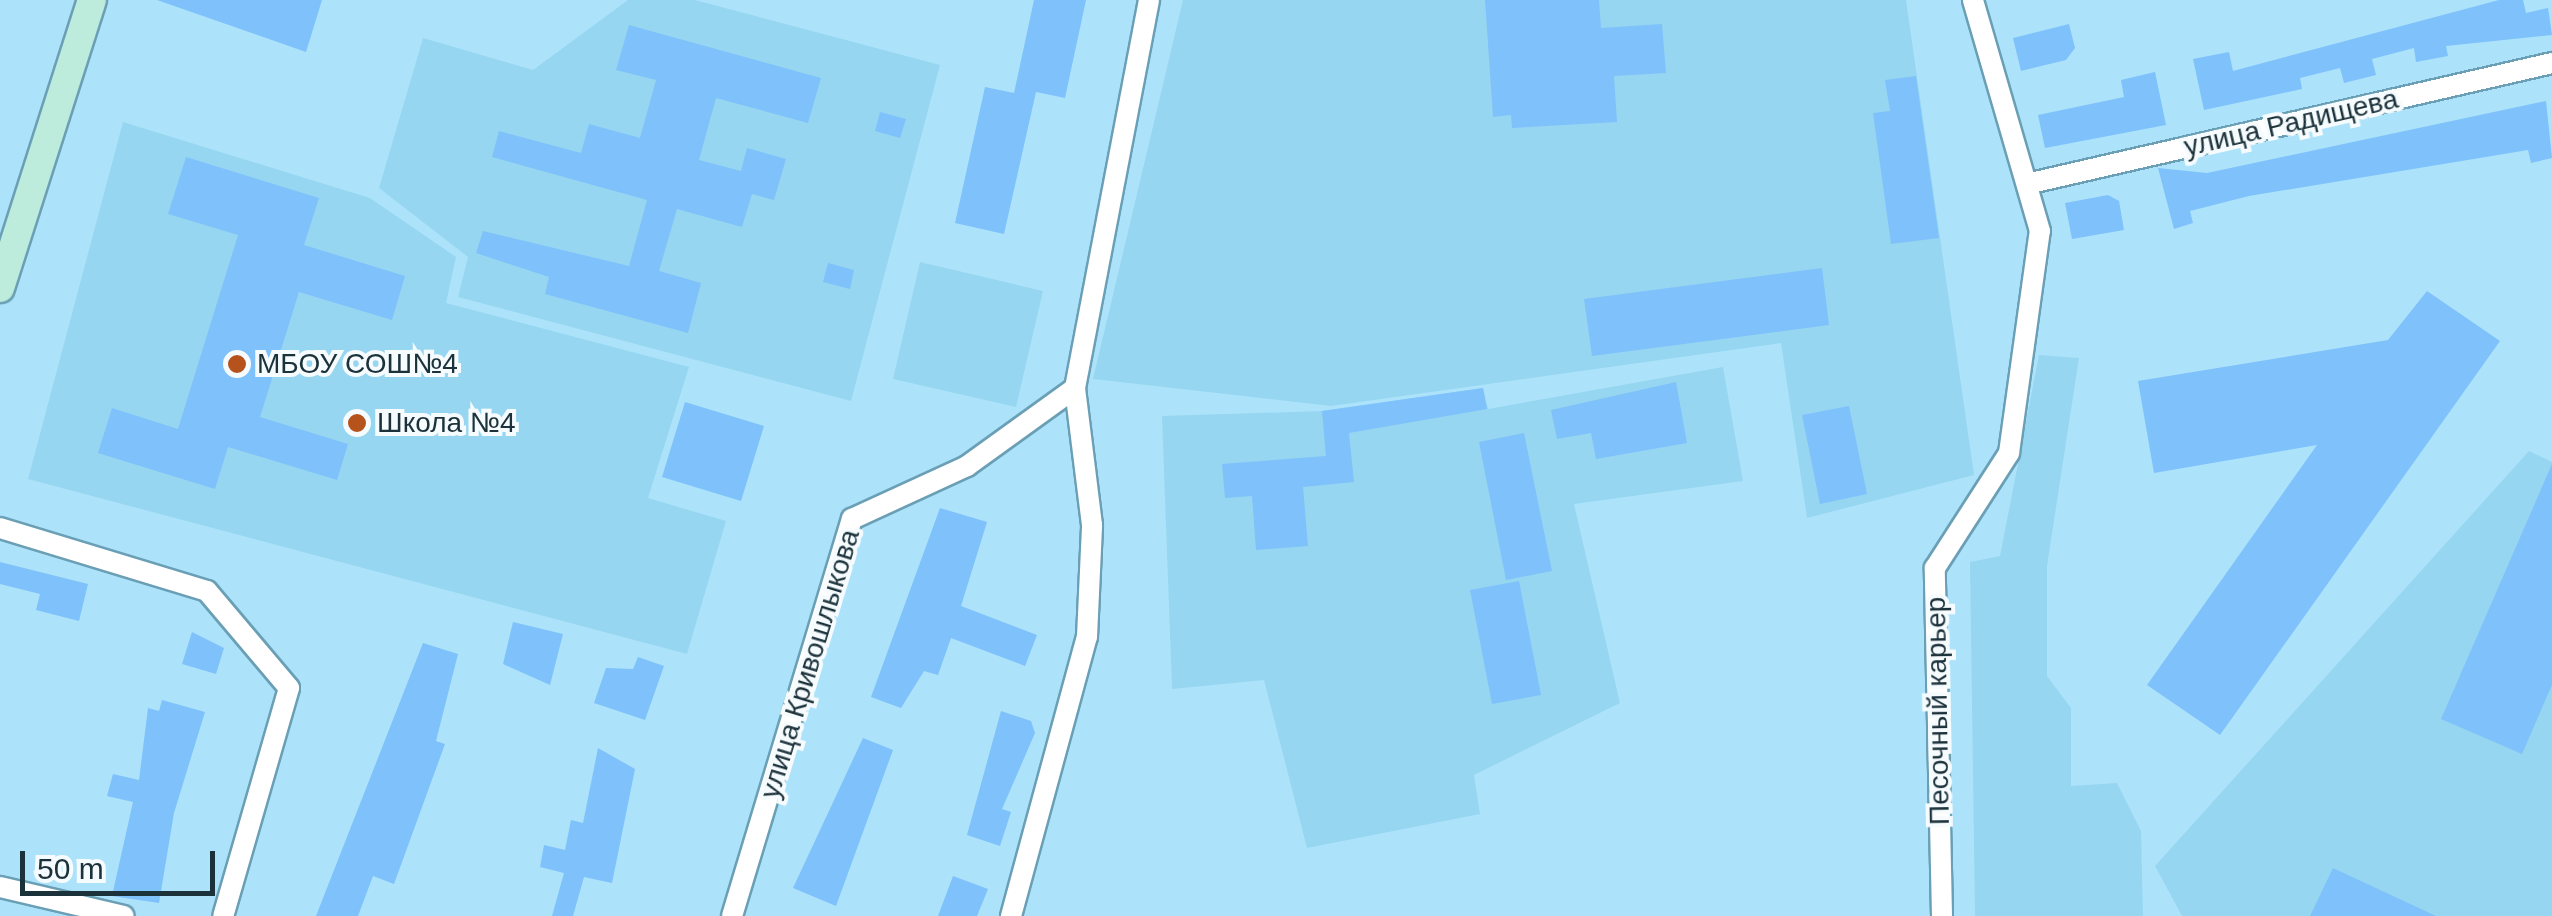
<!DOCTYPE html>
<html>
<head>
<meta charset="utf-8">
<style>
  body { margin:0 }
  #map { position:relative; width:2552px; height:916px; overflow:hidden; background:#ace3fa; font-family:Helvetica,sans-serif }
  div>[style] { position:absolute }
  [style*='--x'] { left:calc(var(--x)*1px); top:calc(var(--y)*1px); width:calc(var(--w)*1px); rotate:calc(var(--a)*1deg) }
  .built>* { inset:0; background:#97d6f0 }
  .building>* { inset:0; background:#7ec1fb }
  .roads { filter:drop-shadow(2px 0 #6a9fb5) drop-shadow(-2px 0 #6a9fb5) drop-shadow(0 2px #6a9fb5) drop-shadow(0 -2px #6a9fb5) }
  .minor>* { height:20px; margin:-10px; padding:0 10px; transform-origin:10px; border-radius:10px; background:#fff }
  .secondary>* { height:28px; margin:-14px; padding:0 14px; transform-origin:14px; border-radius:14px; background:#bdebdc }
  .dots>* { width:28px; height:28px; translate:-50% -50%; box-sizing:border-box; border:5px solid #f6fbfe; border-radius:50% }
  span { translate:-50% -50%; white-space:nowrap; text-align:center; line-height:1.15; -webkit-text-stroke:8px #f6fbfe; paint-order:stroke }
  .street-label { font-size:28px; color:#1c323b }
  .poi-label { font-size:28px; color:#1c323b }
  .left { translate:0 -50%; text-align:left }
  .scale { position:absolute; left:20px; top:851px; width:195px; height:45px; box-sizing:border-box; border:5px solid #1c323b; border-top:0; padding-left:12px; font-size:30px; line-height:35px; white-space:nowrap; color:#1c323b; -webkit-text-stroke:8px #f6fbfe; paint-order:stroke }
</style>
</head>
<body>
<div id="map">
  <div class="built">
    <div style="clip-path:polygon(628px 0,695px 0,940px 65px,851px 401px,458px 297px,468px 257px,379px 188px,423px 38px,533px 70px)"></div>
    <div style="clip-path:polygon(1183px 0,1906px 0,1974px 475px,1807px 518px,1781px 343px,1331px 406px,1093px 379px)"></div>
    <div style="clip-path:polygon(123px 122px,370px 198px,456px 257px,446px 303px,689px 367px,648px 498px,726px 521px,687px 654px,28px 479px)"></div>
    <div style="clip-path:polygon(920px 262px,1043px 291px,1016px 407px,893px 379px)"></div>
    <div style="clip-path:polygon(2039px 355px,2079px 358px,2047px 566px,2047px 676px,2071px 708px,2071px 786px,2117px 783px,2141px 831px,2143px 916px,1975px 916px,1970px 562px,2000px 556px)"></div>
    <div style="clip-path:polygon(1723px 367px,1743px 481px,1574px 504px,1620px 703px,1474px 775px,1480px 814px,1307px 848px,1264px 680px,1172px 689px,1162px 416px,1322px 411px,1483px 388px,1488px 409px)"></div>
    <div style="clip-path:polygon(2529px 451px,2552px 462px,2552px 916px,2182px 916px,2155px 866px)"></div>
  </div>
  <div class="building">
    <div style="clip-path:polygon(157px 0,322px 0,306px 52px)"></div>
    <div style="clip-path:polygon(1034px 0,1086px 0,1065px 98px,1036px 92px,1004px 234px,955px 223px,985px 87px,1014px 93px)"></div>
    <div style="clip-path:polygon(1485px 0,1599px 0,1601px 28px,1662px 24px,1666px 73px,1614px 76px,1617px 122px,1512px 128px,1511px 115px,1493px 117px)"></div>
    <div style="clip-path:polygon(2499px 0,2523px 0,2526px 13px,2548px 8px,2552px 35px,2446px 46px,2448px 56px,2416px 62px,2414px 48px,2372px 59px,2376px 75px,2344px 83px,2340px 68px,2300px 78px,2302px 89px,2204px 110px,2193px 59px,2229px 52px,2233px 71px)"></div>
    <div style="clip-path:polygon(2069px 24px,2075px 48px,2066px 60px,2021px 71px,2013px 38px)"></div>
    <div style="clip-path:polygon(629px 25px,821px 78px,808px 123px,716px 98px,699px 160px,741px 171px,747px 148px,786px 159px,774px 200px,752px 194px,742px 227px,677px 209px,659px 271px,701px 283px,688px 333px,545px 294px,549px 277px,476px 253px,483px 231px,629px 266px,647px 200px,492px 157px,499px 131px,581px 153px,589px 124px,640px 138px,656px 80px,616px 70px)"></div>
    <div style="clip-path:polygon(2155px 72px,2166px 125px,2045px 148px,2038px 115px,2124px 97px,2121px 80px)"></div>
    <div style="clip-path:polygon(1916px 76px,1939px 238px,1891px 244px,1873px 113px,1890px 111px,1885px 80px)"></div>
    <div style="clip-path:polygon(2546px 101px,2552px 158px,2531px 163px,2528px 150px,2249px 196px,2190px 211px,2193px 223px,2174px 229px,2158px 168px,2207px 173px)"></div>
    <div style="clip-path:polygon(880px 112px,906px 119px,900px 138px,875px 131px)"></div>
    <div style="clip-path:polygon(186px 157px,319px 198px,304px 245px,405px 276px,392px 320px,299px 292px,260px 417px,348px 444px,337px 480px,228px 447px,215px 489px,98px 453px,112px 408px,178px 429px,238px 235px,168px 214px)"></div>
    <div style="clip-path:polygon(2108px 195px,2119px 201px,2124px 230px,2072px 239px,2065px 203px)"></div>
    <div style="clip-path:polygon(828px 263px,854px 270px,850px 289px,823px 282px)"></div>
    <div style="clip-path:polygon(1822px 268px,1829px 325px,1592px 356px,1584px 299px)"></div>
    <div style="clip-path:polygon(2427px 291px,2500px 341px,2220px 735px,2147px 685px,2317px 445px,2154px 473px,2138px 381px,2388px 340px)"></div>
    <div style="clip-path:polygon(1676px 382px,1687px 443px,1596px 459px,1591px 433px,1557px 439px,1551px 410px)"></div>
    <div style="clip-path:polygon(1483px 388px,1487px 409px,1349px 433px,1354px 482px,1303px 487px,1308px 546px,1256px 550px,1252px 496px,1225px 498px,1222px 464px,1326px 456px,1322px 411px)"></div>
    <div style="clip-path:polygon(685px 402px,764px 426px,741px 501px,662px 477px)"></div>
    <div style="clip-path:polygon(1849px 406px,1867px 494px,1820px 504px,1802px 415px)"></div>
    <div style="clip-path:polygon(1524px 433px,1552px 571px,1506px 580px,1479px 442px)"></div>
    <div style="clip-path:polygon(2552px 464px,2552px 685px,2522px 754px,2441px 719px)"></div>
    <div style="clip-path:polygon(940px 508px,987px 522px,961px 606px,1037px 635px,1025px 666px,951px 638px,938px 675px,924px 671px,901px 708px,871px 697px)"></div>
    <div style="clip-path:polygon(0 562px,88px 584px,79px 621px,36px 610px,40px 594px,0 584px)"></div>
    <div style="clip-path:polygon(1519px 581px,1541px 695px,1492px 704px,1470px 590px)"></div>
    <div style="clip-path:polygon(513px 622px,563px 634px,550px 685px,503px 664px)"></div>
    <div style="clip-path:polygon(192px 632px,224px 648px,216px 674px,182px 664px)"></div>
    <div style="clip-path:polygon(423px 643px,458px 654px,436px 741px,445px 744px,394px 884px,373px 876px,358px 916px,316px 916px)"></div>
    <div style="clip-path:polygon(638px 657px,664px 666px,645px 720px,594px 703px,606px 668px,633px 669px)"></div>
    <div style="clip-path:polygon(162px 700px,205px 712px,174px 813px,159px 903px,112px 896px,133px 802px,107px 796px,113px 774px,139px 780px,148px 708px,159px 711px)"></div>
    <div style="clip-path:polygon(1001px 711px,1031px 721px,1035px 733px,1002px 809px,1011px 812px,1000px 846px,967px 835px)"></div>
    <div style="clip-path:polygon(863px 738px,893px 750px,836px 906px,793px 888px)"></div>
    <div style="clip-path:polygon(598px 748px,635px 769px,612px 883px,584px 877px,573px 916px,552px 916px,564px 873px,540px 867px,544px 845px,565px 850px,571px 820px,583px 823px)"></div>
    <div style="clip-path:polygon(2333px 868px,2436px 916px,2310px 916px)"></div>
    <div style="clip-path:polygon(953px 876px,988px 889px,977px 916px,938px 916px)"></div>
  </div>
  <div class="roads">
    <div class="minor">
      <div style="--x:2031;--y:183;--w:535;--a:-12.97"></div>
      <div style="--x:0;--y:528;--w:216;--a:16.9"></div>
      <div style="--x:207;--y:591;--w:127;--a:49.8"></div>
      <div style="--x:289;--y:688;--w:237;--a:106.1"></div>
      <div style="--x:0;--y:887;--w:127;--a:13.2"></div>
      <div style="--x:732;--y:916;--w:415;--a:-73.2"></div>
      <div style="--x:852;--y:519;--w:127;--a:-24.7"></div>
      <div style="--x:967;--y:466;--w:133;--a:-35.8"></div>
      <div style="--x:1075;--y:388;--w:395;--a:-79.2"></div>
      <div style="--x:1011;--y:916;--w:289;--a:-74.8"></div>
      <div style="--x:1087;--y:637;--w:112;--a:-87.4"></div>
      <div style="--x:1092;--y:525;--w:138;--a:-97.1"></div>
      <div style="--x:1942;--y:916;--w:348;--a:-91.2"></div>
      <div style="--x:1935;--y:568;--w:137;--a:-57.2"></div>
      <div style="--x:2009;--y:453;--w:224;--a:-82.1"></div>
      <div style="--x:2040;--y:231;--w:241;--a:-106.2"></div>
    </div>
    <div class="secondary">
      <div style="--x:0;--y:288;--w:302;--a:-72.3"></div>
    </div>
  </div>
  <div class="dots">
    <div style="left:237px;top:364px;background:#b6531c"></div>
    <div style="left:357px;top:423px;background:#b6531c"></div>
  </div>
  <div class="street-label">
    <span style="left:2291px;top:123px;rotate:-13deg">улица Радищева</span>
    <span style="left:810px;top:664px;rotate:-73deg">улица Кривошлыкова</span>
    <span style="left:1938px;top:711px;rotate:-91deg">Песочный карьер</span>
  </div>
  <div class="poi-label">
    <span class="left" style="left:257px;top:364px">МБОУ СОШ№4</span>
    <span class="left" style="left:377px;top:423px">Школа №4</span>
  </div>
  <div class="scale">50 m</div>
</div>
</body>
</html>
